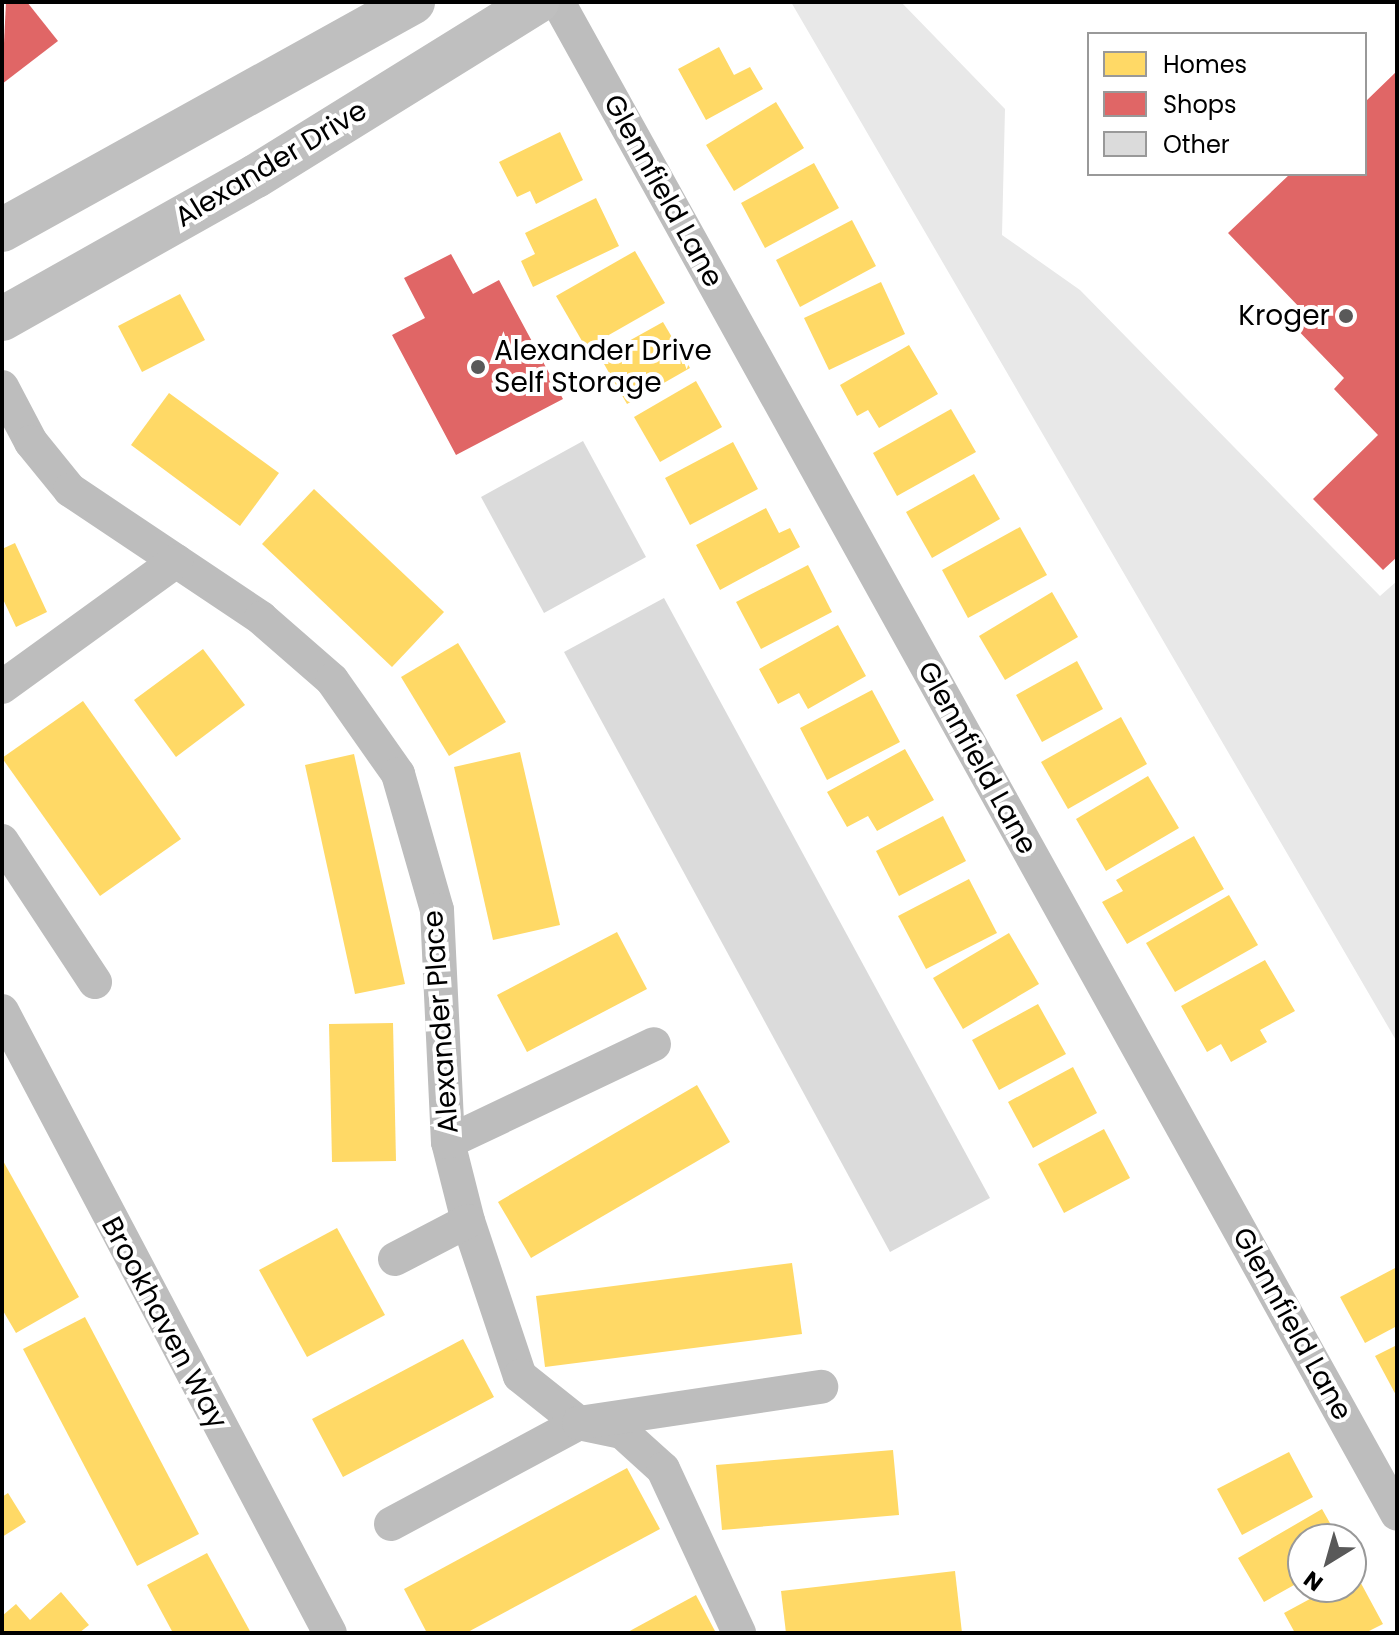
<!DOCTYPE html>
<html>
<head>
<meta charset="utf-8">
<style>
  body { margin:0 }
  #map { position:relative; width:1399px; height:1635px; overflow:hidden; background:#fff; font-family:Poppins,sans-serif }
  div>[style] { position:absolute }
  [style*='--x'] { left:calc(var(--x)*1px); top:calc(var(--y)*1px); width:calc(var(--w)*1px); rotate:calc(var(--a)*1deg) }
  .green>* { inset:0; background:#e8e8e8 }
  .homes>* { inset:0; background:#ffd966 }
  .shops>* { inset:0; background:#e06666 }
  .building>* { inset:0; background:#dbdbdb }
  .minor>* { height:34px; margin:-17px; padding:0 17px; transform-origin:17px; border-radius:17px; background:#bdbdbd }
  .secondary>* { height:44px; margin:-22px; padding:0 22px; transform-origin:22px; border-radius:22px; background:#bfbfbf }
  .dots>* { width:22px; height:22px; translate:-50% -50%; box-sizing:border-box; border:4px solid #fff; border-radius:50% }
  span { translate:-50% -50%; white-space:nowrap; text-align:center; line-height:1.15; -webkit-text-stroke:8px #fff; paint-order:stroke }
  .street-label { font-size:28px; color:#000 }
  .poi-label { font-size:28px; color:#000 }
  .right { translate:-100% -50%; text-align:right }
  .left { translate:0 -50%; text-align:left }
  .frame { position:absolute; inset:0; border:4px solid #000; pointer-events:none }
  .legend { position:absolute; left:1087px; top:32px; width:280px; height:144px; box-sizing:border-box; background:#fff; border:2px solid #999; margin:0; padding:10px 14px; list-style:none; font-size:24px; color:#000 }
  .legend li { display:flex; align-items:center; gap:16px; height:40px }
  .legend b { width:40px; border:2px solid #999 }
  .north { position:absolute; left:1287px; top:1523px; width:80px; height:80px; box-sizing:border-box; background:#fff; border:2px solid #999; border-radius:50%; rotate:217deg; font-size:22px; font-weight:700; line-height:32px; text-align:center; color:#000 }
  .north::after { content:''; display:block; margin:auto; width:28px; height:36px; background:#595959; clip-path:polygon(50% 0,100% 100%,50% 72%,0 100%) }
</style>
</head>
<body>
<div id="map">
  <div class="green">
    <div style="clip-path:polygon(791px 2px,901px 2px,1005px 109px,1002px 235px,1080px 290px,1380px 596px,1397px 581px,1397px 1042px)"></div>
  </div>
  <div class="homes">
    <div style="clip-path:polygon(719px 47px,734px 75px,750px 67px,763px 89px,706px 120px,678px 69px)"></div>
    <div style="clip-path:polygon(776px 102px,804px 148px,734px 191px,706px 145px)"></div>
    <div style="clip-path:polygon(560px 132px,583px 180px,536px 204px,530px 191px,517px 197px,499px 162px)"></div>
    <div style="clip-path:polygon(814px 163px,839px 208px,765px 248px,741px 203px)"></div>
    <div style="clip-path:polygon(596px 198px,619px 246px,533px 287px,521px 261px,535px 254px,525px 233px)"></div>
    <div style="clip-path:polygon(852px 220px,876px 266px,800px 307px,776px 260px)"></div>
    <div style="clip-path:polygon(635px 251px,665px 303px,586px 348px,556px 296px)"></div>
    <div style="clip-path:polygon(881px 282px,905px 334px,829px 370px,804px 318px)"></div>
    <div style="clip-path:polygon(180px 294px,205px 340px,142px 372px,118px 326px)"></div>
    <div style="clip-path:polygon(663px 322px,690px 368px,627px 404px,600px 357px)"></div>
    <div style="clip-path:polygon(909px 345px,938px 394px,879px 428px,868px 410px,857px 416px,840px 385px)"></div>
    <div style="clip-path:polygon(696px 381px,722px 427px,660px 462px,634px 417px)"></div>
    <div style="clip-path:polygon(169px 393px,279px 473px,240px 526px,131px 445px)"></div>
    <div style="clip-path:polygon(951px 409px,976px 452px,897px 496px,873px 453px)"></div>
    <div style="clip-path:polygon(733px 442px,758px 489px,690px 525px,665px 478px)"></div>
    <div style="clip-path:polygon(974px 474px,1000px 519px,932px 558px,906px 512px)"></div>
    <div style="clip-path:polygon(314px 489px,444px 612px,392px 667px,262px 544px)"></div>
    <div style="clip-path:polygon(766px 508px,779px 533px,790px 528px,800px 547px,720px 590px,696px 545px)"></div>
    <div style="clip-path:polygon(1020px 527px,1047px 575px,968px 618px,942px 570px)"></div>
    <div style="clip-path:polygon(15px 543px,47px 612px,16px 627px,2px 597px,2px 549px)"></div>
    <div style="clip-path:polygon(808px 565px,832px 612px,761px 649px,736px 602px)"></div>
    <div style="clip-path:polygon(1052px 592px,1078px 637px,1005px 680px,979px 636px)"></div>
    <div style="clip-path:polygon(838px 625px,866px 676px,808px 709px,799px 693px,778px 704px,759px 669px)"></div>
    <div style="clip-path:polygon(458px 643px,506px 722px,449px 756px,401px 677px)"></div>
    <div style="clip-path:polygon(203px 649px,245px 705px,176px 757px,134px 700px)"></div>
    <div style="clip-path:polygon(1077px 661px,1103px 709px,1042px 742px,1016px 695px)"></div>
    <div style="clip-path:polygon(872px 690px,900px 742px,827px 780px,800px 728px)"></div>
    <div style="clip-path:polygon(83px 701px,181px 839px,100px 896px,2px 758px)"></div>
    <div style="clip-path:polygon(1121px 717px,1147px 764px,1068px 809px,1041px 762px)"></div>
    <div style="clip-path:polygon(905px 749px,934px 800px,877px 831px,868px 816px,847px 827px,827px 792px)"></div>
    <div style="clip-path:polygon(520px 752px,560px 925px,493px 940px,454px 767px)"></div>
    <div style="clip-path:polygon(354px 754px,405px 984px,355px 994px,305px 765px)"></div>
    <div style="clip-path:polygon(1148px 776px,1179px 828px,1106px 871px,1076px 819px)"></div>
    <div style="clip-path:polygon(943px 816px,966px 861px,899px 896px,876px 851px)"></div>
    <div style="clip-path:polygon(1194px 836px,1224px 889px,1127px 944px,1102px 902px,1123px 891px,1116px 880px)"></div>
    <div style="clip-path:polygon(969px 879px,997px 933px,926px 969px,898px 916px)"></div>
    <div style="clip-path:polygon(1229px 895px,1258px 945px,1175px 992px,1146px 943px)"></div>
    <div style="clip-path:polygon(617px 932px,647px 989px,527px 1052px,497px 995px)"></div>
    <div style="clip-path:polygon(1009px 933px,1039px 984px,963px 1029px,933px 978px)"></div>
    <div style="clip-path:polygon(1265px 960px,1295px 1011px,1260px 1030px,1267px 1042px,1231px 1062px,1221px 1044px,1207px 1052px,1181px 1006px)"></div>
    <div style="clip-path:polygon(1038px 1004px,1066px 1054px,999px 1090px,972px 1040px)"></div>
    <div style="clip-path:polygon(393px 1023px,396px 1161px,332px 1162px,329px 1024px)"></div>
    <div style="clip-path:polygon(1073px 1067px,1097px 1113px,1033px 1148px,1008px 1102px)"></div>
    <div style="clip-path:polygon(697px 1085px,730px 1142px,531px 1258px,498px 1202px)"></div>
    <div style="clip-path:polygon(1104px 1129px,1130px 1178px,1064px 1213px,1038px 1164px)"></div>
    <div style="clip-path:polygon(2px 1159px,79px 1297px,16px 1333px,2px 1309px)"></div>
    <div style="clip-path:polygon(337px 1228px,385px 1315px,307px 1357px,259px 1270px)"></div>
    <div style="clip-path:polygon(792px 1263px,802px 1334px,545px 1367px,536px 1296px)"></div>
    <div style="clip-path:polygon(1397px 1267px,1397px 1326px,1365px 1343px,1340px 1297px)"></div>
    <div style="clip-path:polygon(85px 1317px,199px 1534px,137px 1566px,23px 1349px)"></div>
    <div style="clip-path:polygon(463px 1339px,494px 1397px,343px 1477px,312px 1419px)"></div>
    <div style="clip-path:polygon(1397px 1345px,1397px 1397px,1375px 1356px)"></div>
    <div style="clip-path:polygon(893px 1450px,899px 1515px,722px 1530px,716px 1465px)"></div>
    <div style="clip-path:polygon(1289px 1452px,1313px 1497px,1242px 1535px,1217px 1489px)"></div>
    <div style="clip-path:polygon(627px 1468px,660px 1529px,466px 1633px,427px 1633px,404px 1589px)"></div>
    <div style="clip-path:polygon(8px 1493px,26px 1522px,2px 1537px,2px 1497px)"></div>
    <div style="clip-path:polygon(1322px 1509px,1335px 1532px,1323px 1539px,1303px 1539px,1303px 1580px,1264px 1602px,1238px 1558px)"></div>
    <div style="clip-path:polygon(207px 1553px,251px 1633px,173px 1633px,147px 1585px)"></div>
    <div style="clip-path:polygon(955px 1571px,962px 1633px,786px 1633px,781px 1591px)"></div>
    <div style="clip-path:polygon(1356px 1574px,1383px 1624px,1365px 1633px,1295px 1633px,1284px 1613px,1332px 1587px,1351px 1587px)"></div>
    <div style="clip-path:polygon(61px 1592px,89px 1625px,79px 1633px,2px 1633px,2px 1616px,16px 1604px,30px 1620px)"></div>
    <div style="clip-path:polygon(696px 1595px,716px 1633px,626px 1633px)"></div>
  </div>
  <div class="shops">
    <div style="clip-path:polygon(6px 2px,27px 2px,58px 41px,2px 84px)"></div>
    <div style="clip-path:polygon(1397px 71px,1397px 557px,1383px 570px,1313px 499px,1378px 435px,1334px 389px,1344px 378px,1290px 322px,1302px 310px,1228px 233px,1290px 174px,1365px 174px,1365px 102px)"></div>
    <div style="clip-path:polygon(451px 254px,473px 294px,499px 280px,563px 399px,456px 455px,392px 335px,425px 318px,404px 278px)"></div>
  </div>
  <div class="building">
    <div style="clip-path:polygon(583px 441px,646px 557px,544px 613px,481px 497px)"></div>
    <div style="clip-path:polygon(664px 598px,990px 1198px,890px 1252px,564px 652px)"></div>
  </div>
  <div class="minor">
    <div style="--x:558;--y:2;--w:1729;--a:60.97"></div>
    <div style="--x:2;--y:387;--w:62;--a:62.2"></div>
    <div style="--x:31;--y:442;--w:62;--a:50.9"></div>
    <div style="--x:70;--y:490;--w:230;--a:33.8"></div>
    <div style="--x:261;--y:618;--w:94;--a:41.1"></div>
    <div style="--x:332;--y:680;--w:115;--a:54.9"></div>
    <div style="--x:398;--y:774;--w:141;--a:74"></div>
    <div style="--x:437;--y:910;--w:232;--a:87.3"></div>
    <div style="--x:448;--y:1142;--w:81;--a:75.8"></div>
    <div style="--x:468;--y:1221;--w:163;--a:71.5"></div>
    <div style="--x:520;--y:1376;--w:75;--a:38.5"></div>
    <div style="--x:579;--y:1423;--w:44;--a:11.8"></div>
    <div style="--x:622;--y:1432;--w:55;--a:42.1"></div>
    <div style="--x:663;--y:1469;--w:181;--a:65.1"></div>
    <div style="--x:2;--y:687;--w:215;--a:-35.9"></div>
    <div style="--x:2;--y:841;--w:169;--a:56.6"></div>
    <div style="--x:2;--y:1011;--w:703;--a:62.2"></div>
    <div style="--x:448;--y:1142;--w:228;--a:-25.4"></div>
    <div style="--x:395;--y:1259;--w:82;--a:-27.5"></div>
    <div style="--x:391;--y:1524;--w:213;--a:-28.2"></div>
    <div style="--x:579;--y:1423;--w:245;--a:-8.5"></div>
  </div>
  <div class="secondary">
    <div style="--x:2;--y:230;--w:470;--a:-29"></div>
    <div style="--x:2;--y:319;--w:291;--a:-29.4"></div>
    <div style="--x:256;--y:176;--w:331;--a:-31.8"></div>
  </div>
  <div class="dots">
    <div style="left:1346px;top:316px;background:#595959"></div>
    <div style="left:478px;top:367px;background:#595959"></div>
  </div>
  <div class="street-label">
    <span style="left:271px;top:164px;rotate:-31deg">Alexander Drive</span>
    <span style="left:663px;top:191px;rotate:61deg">Glennfield Lane</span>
    <span style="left:977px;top:758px;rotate:61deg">Glennfield Lane</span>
    <span style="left:441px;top:1022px;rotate:-94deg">Alexander Place</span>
    <span style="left:164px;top:1323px;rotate:62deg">Brookhaven Way</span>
    <span style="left:1292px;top:1324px;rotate:61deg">Glennfield Lane</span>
  </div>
  <div class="poi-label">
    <span class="right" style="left:1330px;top:316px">Kroger</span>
    <span class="left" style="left:494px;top:367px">Alexander Drive<br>Self Storage</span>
  </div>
  <div class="frame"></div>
  <ul class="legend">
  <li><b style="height:22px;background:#ffd966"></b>Homes</li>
  <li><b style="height:22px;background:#e06666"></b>Shops</li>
  <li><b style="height:22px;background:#dbdbdb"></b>Other</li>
  </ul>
  <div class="north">N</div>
</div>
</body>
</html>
